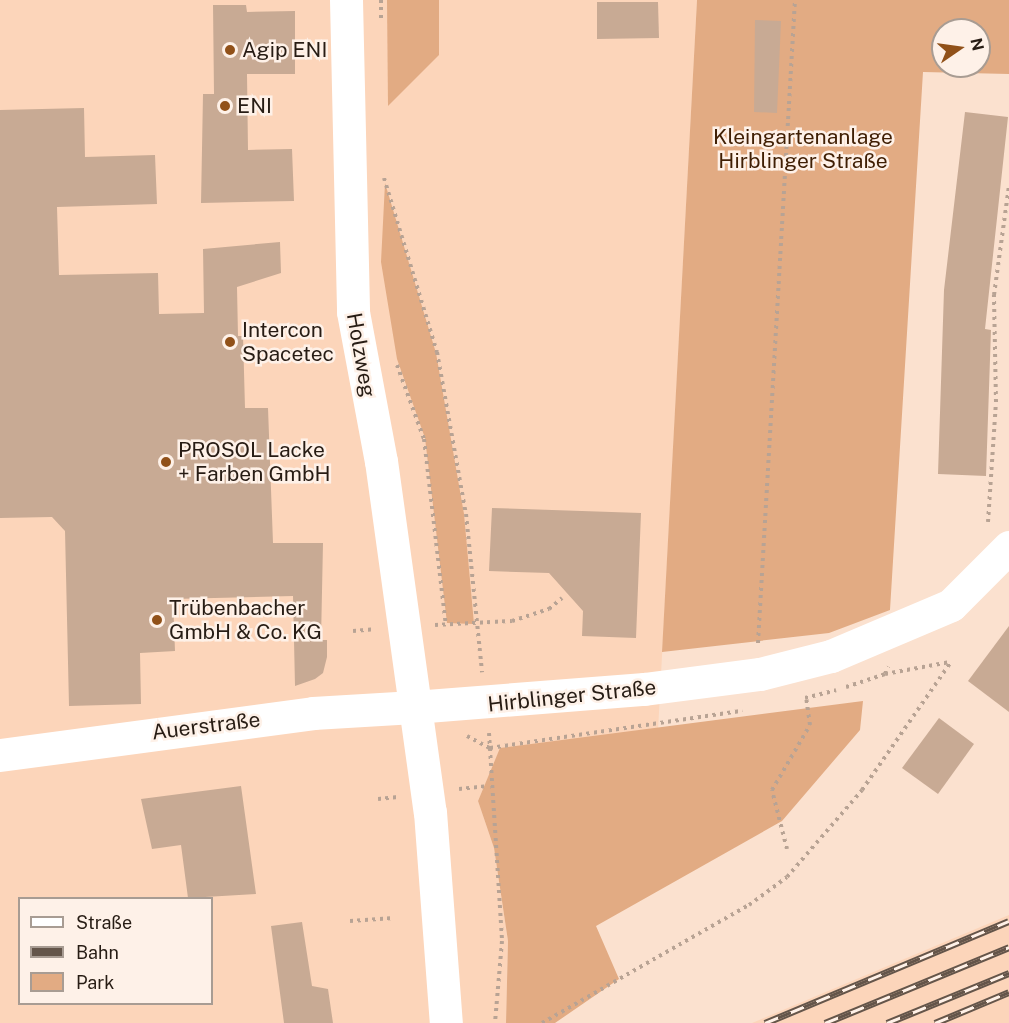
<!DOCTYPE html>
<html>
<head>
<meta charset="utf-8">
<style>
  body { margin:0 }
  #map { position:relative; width:1009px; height:1023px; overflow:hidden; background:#fbe1cf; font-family:"Public Sans",sans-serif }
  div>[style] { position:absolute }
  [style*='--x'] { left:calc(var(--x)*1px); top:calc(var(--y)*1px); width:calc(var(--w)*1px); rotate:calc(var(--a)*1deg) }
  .built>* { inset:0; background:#fcd5ba }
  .green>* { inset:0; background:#e2ab83 }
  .building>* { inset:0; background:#c8aa94 }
  .path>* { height:4px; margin-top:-2px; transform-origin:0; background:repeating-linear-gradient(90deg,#b8a394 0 3px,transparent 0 7.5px) }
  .minor>* { height:33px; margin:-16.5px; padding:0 16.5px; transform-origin:16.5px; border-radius:16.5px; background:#fff }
  .tertiary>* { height:33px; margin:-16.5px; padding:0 16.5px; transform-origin:16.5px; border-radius:16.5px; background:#fff }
  .secondary>* { height:33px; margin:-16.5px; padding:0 16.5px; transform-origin:16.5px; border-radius:16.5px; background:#fff }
  .rail>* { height:7px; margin-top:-3.5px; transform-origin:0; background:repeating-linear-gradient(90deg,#fef1e8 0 14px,#64554a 0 28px); box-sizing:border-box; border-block:2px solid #64554a }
  .dots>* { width:16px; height:16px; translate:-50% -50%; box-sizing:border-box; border:3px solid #fef1e8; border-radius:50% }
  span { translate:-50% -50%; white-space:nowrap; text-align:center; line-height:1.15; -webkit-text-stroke:5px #fef1e8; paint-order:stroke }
  .poi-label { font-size:21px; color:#271c14 }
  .left { translate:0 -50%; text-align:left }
  .park-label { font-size:21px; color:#401f04 }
  .street-label { font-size:21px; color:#271c14 }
  .legend { position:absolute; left:18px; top:897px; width:195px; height:108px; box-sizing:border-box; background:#fef1e8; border:2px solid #a89c93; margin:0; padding:8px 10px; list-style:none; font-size:18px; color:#271c14 }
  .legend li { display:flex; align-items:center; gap:12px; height:30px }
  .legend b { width:30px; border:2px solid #a89c93 }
  .north { position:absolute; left:931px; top:18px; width:60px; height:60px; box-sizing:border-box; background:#fef1e8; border:2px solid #a89c93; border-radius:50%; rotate:77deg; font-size:16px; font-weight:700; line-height:24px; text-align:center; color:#271c14 }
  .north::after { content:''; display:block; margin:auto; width:21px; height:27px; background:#915119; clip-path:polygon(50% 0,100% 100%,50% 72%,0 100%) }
</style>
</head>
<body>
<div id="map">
  <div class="built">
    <div style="clip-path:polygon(evenodd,0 0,697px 0,658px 731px,500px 749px,478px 801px,494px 848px,508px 941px,506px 1023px,0 1023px,0 0,20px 898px,212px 898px,212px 1004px,20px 1004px,20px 898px)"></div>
    <div style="clip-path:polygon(1009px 915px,1009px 1023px,752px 1023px)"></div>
  </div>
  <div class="green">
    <div style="clip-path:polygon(387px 0,439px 0,439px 55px,388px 106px)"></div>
    <div style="clip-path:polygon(evenodd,697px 0,1009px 0,1009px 74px,923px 72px,890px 610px,829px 633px,662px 652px,697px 0,943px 30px,979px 30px,979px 66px,943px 66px,943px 30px)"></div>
    <div style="clip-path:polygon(385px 183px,436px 353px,464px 514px,474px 624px,447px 623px,425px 438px,397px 359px,381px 262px)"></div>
    <div style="clip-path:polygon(863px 701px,860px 730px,782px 821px,596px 926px,619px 979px,555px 1023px,506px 1023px,508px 941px,494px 848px,478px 801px,500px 748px)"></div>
  </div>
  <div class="building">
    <div style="clip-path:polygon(597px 2px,658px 2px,659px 38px,597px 39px)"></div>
    <div style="clip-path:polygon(213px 5px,246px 5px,247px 12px,295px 11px,295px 74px,247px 74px,248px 150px,292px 149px,294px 201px,201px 203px,203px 94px,214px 94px)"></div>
    <div style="clip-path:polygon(755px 20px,781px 21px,777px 113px,754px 112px)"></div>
    <div style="clip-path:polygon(84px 108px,85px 157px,155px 155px,157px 204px,57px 207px,59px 275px,158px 273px,159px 314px,204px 313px,203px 249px,280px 242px,281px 273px,237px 287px,238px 336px,243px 336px,245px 408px,268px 408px,273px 543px,323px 543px,321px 640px,327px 640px,327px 657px,323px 673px,315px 679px,295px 686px,293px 596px,173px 599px,175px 651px,140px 653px,141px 704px,69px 706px,65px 531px,52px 517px,0 518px,0 110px)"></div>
    <div style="clip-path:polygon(965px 112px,1008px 117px,985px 329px,991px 330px,986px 476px,938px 474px,944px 290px)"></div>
    <div style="clip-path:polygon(492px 508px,641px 513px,636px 638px,582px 636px,583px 611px,549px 573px,489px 571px)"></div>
    <div style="clip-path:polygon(1009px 626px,1009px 712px,968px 681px)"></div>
    <div style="clip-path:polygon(939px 718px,974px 744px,938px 794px,902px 768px)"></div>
    <div style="clip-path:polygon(241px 786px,256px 894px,188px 898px,181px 845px,152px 849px,141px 799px)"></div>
    <div style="clip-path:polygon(302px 922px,312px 986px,328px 989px,333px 1023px,284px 1023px,271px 926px)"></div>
  </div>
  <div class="path">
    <div style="--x:381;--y:0;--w:20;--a:90"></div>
    <div style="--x:384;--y:178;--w:182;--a:73.1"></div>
    <div style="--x:437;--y:352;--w:165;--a:79.9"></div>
    <div style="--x:466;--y:514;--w:159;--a:84.2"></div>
    <div style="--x:397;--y:365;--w:79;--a:70"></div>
    <div style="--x:424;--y:439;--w:187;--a:83.3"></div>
    <div style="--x:988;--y:522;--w:120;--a:-86.2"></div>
    <div style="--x:996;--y:402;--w:107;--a:-91.1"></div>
    <div style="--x:994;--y:295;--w:111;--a:-82.2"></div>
    <div style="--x:435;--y:625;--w:77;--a:-3"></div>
    <div style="--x:512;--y:621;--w:39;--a:-18"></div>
    <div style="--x:549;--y:609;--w:17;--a:-40"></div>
    <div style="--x:353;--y:631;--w:21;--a:-5"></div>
    <div style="--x:758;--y:643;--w:644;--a:-86.71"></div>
    <div style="--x:885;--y:674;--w:66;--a:-10.5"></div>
    <div style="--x:846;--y:687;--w:41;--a:-18.4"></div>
    <div style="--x:885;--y:674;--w:8;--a:-67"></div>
    <div style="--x:805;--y:698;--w:32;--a:-14"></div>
    <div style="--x:489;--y:733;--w:208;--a:86.4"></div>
    <div style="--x:502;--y:941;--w:82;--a:94.9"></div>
    <div style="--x:467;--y:736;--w:26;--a:28"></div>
    <div style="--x:490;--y:748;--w:255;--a:-8.4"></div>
    <div style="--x:459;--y:789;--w:30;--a:-6"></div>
    <div style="--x:378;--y:799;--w:20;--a:-6"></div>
    <div style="--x:787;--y:849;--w:61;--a:-104.3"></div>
    <div style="--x:772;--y:790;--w:75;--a:-59.7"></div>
    <div style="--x:810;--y:725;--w:27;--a:-98"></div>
    <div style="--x:350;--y:921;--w:44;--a:-3.9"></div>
    <div style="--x:542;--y:1023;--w:238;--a:-29.7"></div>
    <div style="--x:749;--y:905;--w:47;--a:-36.4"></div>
    <div style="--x:787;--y:877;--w:115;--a:-49.2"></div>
    <div style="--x:862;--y:790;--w:156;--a:-55.2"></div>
  </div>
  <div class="minor">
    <div style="--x:0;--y:755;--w:316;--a:-7.6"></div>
    <div style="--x:313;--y:713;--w:101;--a:-3.4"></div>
  </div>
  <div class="tertiary">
    <div style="--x:414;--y:707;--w:231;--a:-4.5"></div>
    <div style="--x:644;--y:689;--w:117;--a:-7.4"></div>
    <div style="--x:760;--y:674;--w:73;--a:-14.2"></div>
    <div style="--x:831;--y:656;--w:130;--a:-23"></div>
    <div style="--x:951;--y:605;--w:82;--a:-45"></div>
  </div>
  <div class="secondary">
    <div style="--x:346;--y:0;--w:312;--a:88.7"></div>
    <div style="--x:353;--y:312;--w:152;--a:79.4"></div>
    <div style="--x:381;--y:461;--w:354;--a:82.1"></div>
    <div style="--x:430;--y:812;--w:212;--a:85.7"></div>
  </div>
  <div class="rail">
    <div style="--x:765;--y:1023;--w:264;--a:-22.7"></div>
    <div style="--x:825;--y:1023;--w:199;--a:-22.4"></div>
    <div style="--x:887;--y:1023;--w:132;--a:-22.3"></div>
    <div style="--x:935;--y:1023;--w:80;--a:-22.7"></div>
  </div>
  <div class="dots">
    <div style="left:230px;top:50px;background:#915119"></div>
    <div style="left:225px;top:106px;background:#915119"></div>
    <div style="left:230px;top:342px;background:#915119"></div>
    <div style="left:166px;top:462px;background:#915119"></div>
    <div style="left:157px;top:620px;background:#915119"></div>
  </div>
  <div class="poi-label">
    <span class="left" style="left:242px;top:50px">Agip ENI</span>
    <span class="left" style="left:237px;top:106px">ENI</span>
    <span class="left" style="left:242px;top:342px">Intercon<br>Spacetec</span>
    <span class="left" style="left:178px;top:462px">PROSOL Lacke<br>+ Farben GmbH</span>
    <span class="left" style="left:169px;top:620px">Trübenbacher<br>GmbH &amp; Co. KG</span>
  </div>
  <div class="park-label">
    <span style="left:803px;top:149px">Kleingartenanlage<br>Hirblinger Straße</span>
  </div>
  <div class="street-label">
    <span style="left:361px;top:355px;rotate:80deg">Holzweg</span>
    <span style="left:572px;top:696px;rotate:-6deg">Hirblinger Straße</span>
    <span style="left:206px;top:726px;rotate:-7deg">Auerstraße</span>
  </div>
  <ul class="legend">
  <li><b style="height:8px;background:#fff"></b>Straße</li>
  <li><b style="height:8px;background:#64554a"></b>Bahn</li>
  <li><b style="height:16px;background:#e2ab83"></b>Park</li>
  </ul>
  <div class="north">N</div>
</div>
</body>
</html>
